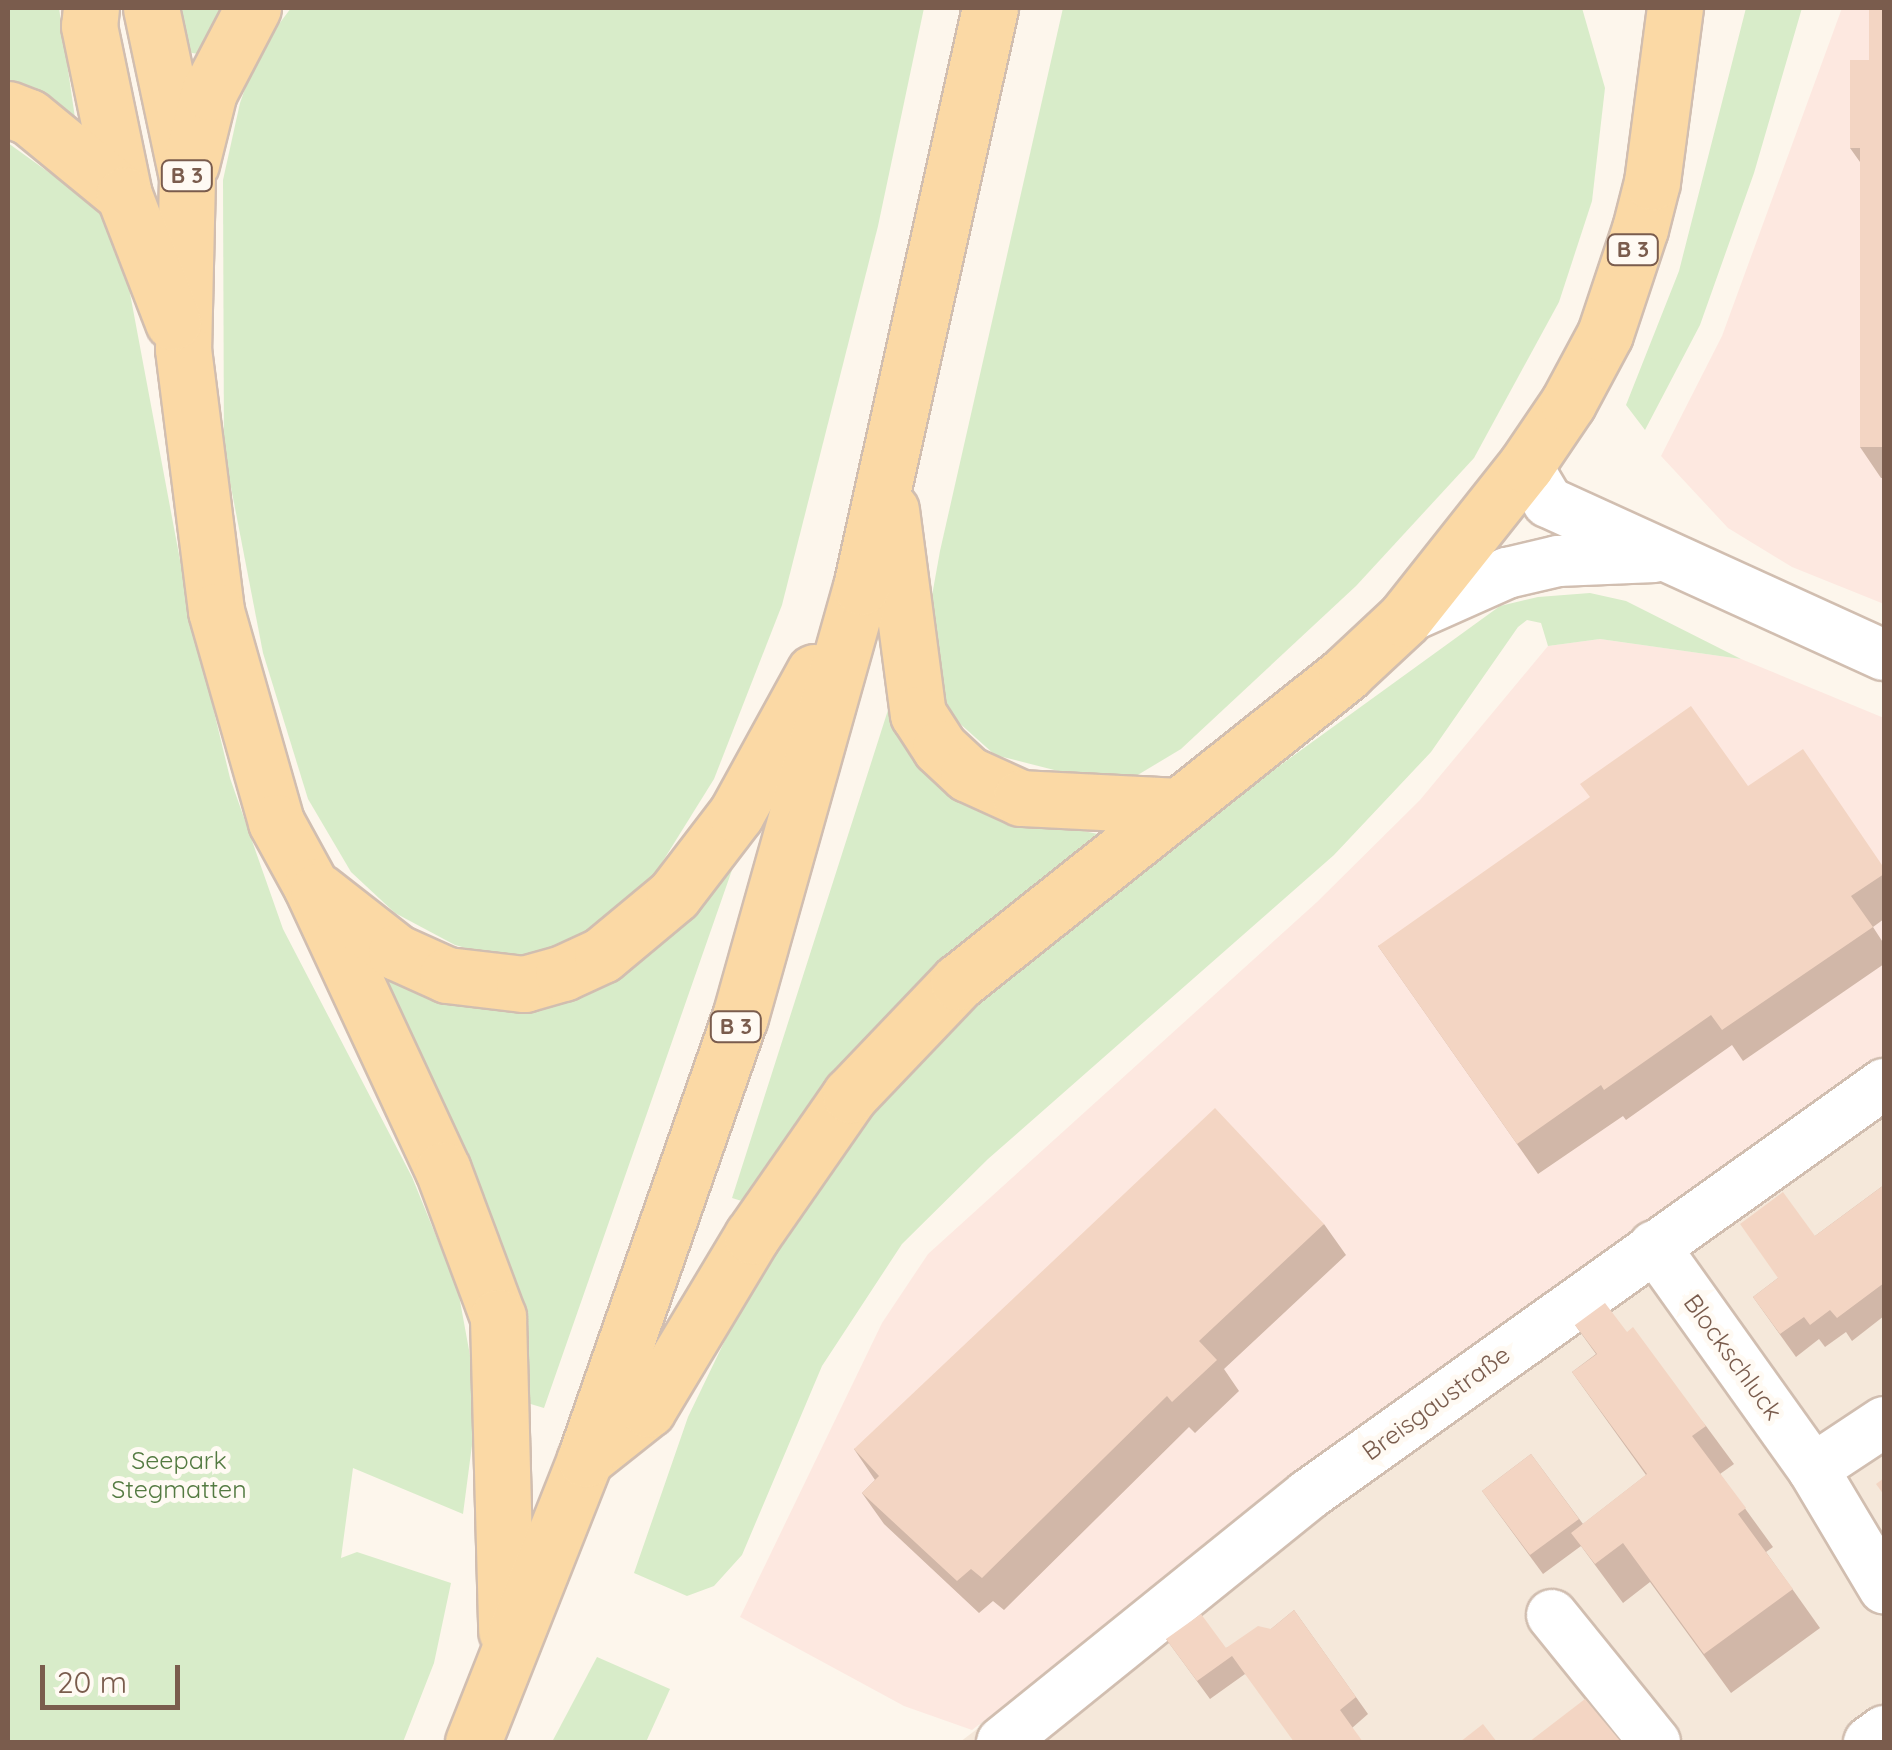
<!DOCTYPE html>
<html>
<head>
<meta charset="utf-8">
<style>
  body { margin:0 }
  #map { position:relative; width:1892px; height:1750px; overflow:hidden; background:#fdf6ec; font-family:Quicksand,sans-serif }
  div>[style] { position:absolute }
  [style*='--x'] { left:calc(var(--x)*1px); top:calc(var(--y)*1px); width:calc(var(--w)*1px); rotate:calc(var(--a)*1deg) }
  .residential>* { inset:0; background:#f5e8da }
  .commercial>* { inset:0; background:#fde8e0 }
  .green>* { inset:0; background:#d8ecc9 }
  .roads { filter:drop-shadow(2px 0 #d1beb0) drop-shadow(-2px 0 #d1beb0) drop-shadow(0 2px #d1beb0) drop-shadow(0 -2px #d1beb0) }
  .minor>* { height:50px; margin:-25px; padding:0 25px; transform-origin:25px; border-radius:25px; background:#fff }
  .major>* { height:55px; margin:-27.5px; padding:0 27.5px; transform-origin:27.5px; border-radius:27.5px; background:#fbd9a5 }
  .wall>* { inset:0; background:#d1b7a8 }
  .building>* { inset:0; background:#f3d5c3 }
  span { translate:-50% -50%; white-space:nowrap; text-align:center; line-height:1.15; -webkit-text-stroke:10px #fffaf3; paint-order:stroke }
  .shield-label span { padding:2px 8px; background:#fffaf3; border:2px solid; border-radius:8px; -webkit-text-stroke-width:0 }
  .shield-label { font-size:22px; color:#7a5c4d; font-weight:700 }
  .street-label { font-size:25px; color:#7a5c4d }
  .park-label { font-size:25px; color:#537a41 }
  .frame { position:absolute; inset:0; border:10px solid #7a5c4d; pointer-events:none }
  .scale { position:absolute; left:40px; top:1665px; width:140px; height:45px; box-sizing:border-box; border:5px solid #7a5c4d; border-top:0; padding-left:12px; font-size:30px; line-height:35px; white-space:nowrap; color:#7a5c4d; -webkit-text-stroke:8px #fffaf3; paint-order:stroke }
</style>
</head>
<body>
<div id="map">
  <div class="residential">
    <div style="clip-path:polygon(1884px 1070px,1884px 1742px,960px 1742px,1471px 1351px)"></div>
  </div>
  <div class="commercial">
    <div style="clip-path:polygon(1842px 8px,1884px 8px,1884px 604px,1792px 567px,1728px 528px,1661px 456px,1722px 336px)"></div>
    <div style="clip-path:polygon(1600px 639px,1741px 659px,1884px 718px,1884px 1070px,1471px 1351px,972px 1730px,904px 1706px,740px 1617px,882px 1323px,928px 1254px,1317px 902px,1420px 800px,1548px 646px)"></div>
  </div>
  <div class="green">
    <div style="clip-path:polygon(8px 8px,59px 8px,75px 118px,70px 119px,8px 83px)"></div>
    <div style="clip-path:polygon(177px 8px,226px 8px,209px 47px,198px 54px,187px 52px)"></div>
    <div style="clip-path:polygon(291px 8px,924px 8px,878px 226px,782px 605px,714px 779px,653px 877px,603px 922px,547px 955px,509px 960px,455px 945px,395px 913px,351px 872px,308px 799px,263px 653px,224px 451px,223px 180px,240px 103px,258px 52px)"></div>
    <div style="clip-path:polygon(1063px 8px,1582px 8px,1605px 88px,1592px 201px,1559px 302px,1474px 458px,1356px 586px,1181px 749px,1136px 776px,1082px 777px,995px 755px,957px 721px,932px 676px,928px 618px,940px 551px)"></div>
    <div style="clip-path:polygon(1746px 8px,1802px 8px,1754px 173px,1700px 325px,1645px 430px,1626px 405px,1679px 271px)"></div>
    <div style="clip-path:polygon(8px 143px,97px 207px,123px 256px,189px 608px,230px 778px,283px 929px,412px 1177px,458px 1290px,478px 1399px,463px 1514px,353px 1468px,341px 1558px,357px 1552px,451px 1583px,434px 1663px,403px 1742px,8px 1742px)"></div>
    <div style="clip-path:polygon(1590px 593px,1626px 601px,1741px 659px,1600px 639px,1548px 646px,1541px 623px,1527px 620px,1518px 627px,1431px 752px,1334px 855px,988px 1159px,902px 1244px,822px 1366px,742px 1555px,714px 1586px,687px 1596px,634px 1573px,688px 1417px,768px 1251px,835px 1154px,919px 1054px,1025px 961px,1275px 769px,1500px 606px,1538px 597px)"></div>
    <div style="clip-path:polygon(888px 710px,912px 749px,1009px 816px,1103px 835px,745px 1202px,732px 1198px)"></div>
    <div style="clip-path:polygon(732px 870px,544px 1408px,524px 1402px,522px 1322px,494px 1226px,370px 966px,470px 1002px,659px 942px)"></div>
    <div style="clip-path:polygon(597px 1657px,670px 1689px,646px 1742px,552px 1742px)"></div>
  </div>
  <div class="roads">
    <div class="minor">
      <div style="--x:1526;--y:465;--w:43;--a:59.3"></div>
      <div style="--x:1548;--y:502;--w:369;--a:24.5"></div>
      <div style="--x:1404;--y:619;--w:113;--a:-24.1"></div>
      <div style="--x:1507;--y:573;--w:52;--a:-13.2"></div>
      <div style="--x:1558;--y:561;--w:97;--a:-2.4"></div>
      <div style="--x:1654;--y:1246;--w:274;--a:54.5"></div>
      <div style="--x:1813;--y:1469;--w:139;--a:59.2"></div>
      <div style="--x:1813;--y:1469;--w:85;--a:-33.5"></div>
      <div style="--x:1552;--y:1615;--w:164;--a:51"></div>
      <div style="--x:1002;--y:1742;--w:393;--a:-38.9"></div>
      <div style="--x:1308;--y:1495;--w:708;--a:-35.51"></div>
      <div style="--x:1869;--y:1742;--w:19;--a:-36"></div>
    </div>
    <div class="major">
      <div style="--x:91;--y:8;--w:18;--a:96"></div>
      <div style="--x:89;--y:26;--w:173;--a:78.3"></div>
      <div style="--x:151;--y:8;--w:173;--a:78"></div>
      <div style="--x:187;--y:177;--w:172;--a:91.3"></div>
      <div style="--x:183;--y:349;--w:264;--a:82.8"></div>
      <div style="--x:216;--y:611;--w:219;--a:74.1"></div>
      <div style="--x:276;--y:822;--w:73;--a:61.3"></div>
      <div style="--x:311;--y:886;--w:313;--a:65.1"></div>
      <div style="--x:443;--y:1170;--w:157;--a:69.5"></div>
      <div style="--x:498;--y:1317;--w:314;--a:88.5"></div>
      <div style="--x:8;--y:109;--w:22;--a:21"></div>
      <div style="--x:29;--y:117;--w:123;--a:39.4"></div>
      <div style="--x:124;--y:195;--w:136;--a:68.9"></div>
      <div style="--x:191;--y:164;--w:74;--a:-76"></div>
      <div style="--x:209;--y:92;--w:95;--a:-62.4"></div>
      <div style="--x:891;--y:510;--w:206;--a:82.5"></div>
      <div style="--x:918;--y:714;--w:40;--a:57.1"></div>
      <div style="--x:940;--y:748;--w:38;--a:43"></div>
      <div style="--x:968;--y:774;--w:58;--a:24.4"></div>
      <div style="--x:1021;--y:798;--w:156;--a:2.9"></div>
      <div style="--x:318;--y:891;--w:99;--a:38"></div>
      <div style="--x:396;--y:952;--w:56;--a:24.3"></div>
      <div style="--x:447;--y:975;--w:78;--a:6.7"></div>
      <div style="--x:524;--y:984;--w:41;--a:-15.8"></div>
      <div style="--x:563;--y:973;--w:43;--a:-24.8"></div>
      <div style="--x:602;--y:955;--w:94;--a:-39.8"></div>
      <div style="--x:674;--y:895;--w:102;--a:-52.6"></div>
      <div style="--x:736;--y:814;--w:162;--a:-61.2"></div>
      <div style="--x:585;--y:1459;--w:80;--a:-38.4"></div>
      <div style="--x:648;--y:1409;--w:202;--a:-59"></div>
      <div style="--x:752;--y:1236;--w:172;--a:-55.2"></div>
      <div style="--x:850;--y:1095;--w:156;--a:-46.3"></div>
      <div style="--x:958;--y:982;--w:496;--a:-38.5"></div>
      <div style="--x:1346;--y:673;--w:79;--a:-43"></div>
      <div style="--x:1404;--y:619;--w:196;--a:-51.6"></div>
      <div style="--x:1526;--y:465;--w:75;--a:-55.9"></div>
      <div style="--x:1568;--y:403;--w:78;--a:-61.8"></div>
      <div style="--x:1605;--y:334;--w:111;--a:-71.6"></div>
      <div style="--x:1640;--y:229;--w:49;--a:-75.7"></div>
      <div style="--x:1652;--y:182;--w:176;--a:-82.5"></div>
      <div style="--x:473;--y:1742;--w:304;--a:-68.4"></div>
      <div style="--x:585;--y:1459;--w:468;--a:-70.7"></div>
      <div style="--x:740;--y:1017;--w:447;--a:-74.3"></div>
      <div style="--x:861;--y:587;--w:593;--a:-77.44"></div>
    </div>
  </div>
  <div class="wall">
    <div style="clip-path:polygon(1884px 9px,1884px 478px,1881px 478px,1860px 447px,1860px 162px,1850px 148px,1869px 60px)"></div>
    <div style="clip-path:polygon(1748px 786px,1884px 867px,1884px 919px,1873px 927px,1884px 944px,1884px 964px,1743px 1061px,1732px 1045px,1626px 1120px,1623px 1116px,1538px 1174px,1378px 946px)"></div>
    <div style="clip-path:polygon(1884px 1185px,1884px 1316px,1852px 1341px,1846px 1332px,1825px 1347px,1819px 1339px,1796px 1357px,1753px 1297px,1778px 1278px,1815px 1236px)"></div>
    <div style="clip-path:polygon(1324px 1224px,1346px 1255px,1224px 1369px,1239px 1391px,1195px 1433px,1189px 1427px,1004px 1610px,993px 1601px,979px 1613px,884px 1524px,862px 1493px,875px 1480px,854px 1449px)"></div>
    <div style="clip-path:polygon(1575px 1325px,1627px 1332px,1706px 1426px,1734px 1464px,1720px 1474px,1773px 1547px,1766px 1552px,1820px 1628px,1731px 1693px,1650px 1582px,1623px 1603px,1581px 1546px,1543px 1574px,1482px 1491px,1531px 1454px,1583px 1524px,1646px 1475px,1572px 1372px,1596px 1354px)"></div>
    <div style="clip-path:polygon(1294px 1610px,1368px 1714px,1352px 1728px,1245px 1674px,1210px 1699px,1166px 1639px,1226px 1648px,1271px 1629px)"></div>
  </div>
  <div class="building">
    <div style="clip-path:polygon(1869px 9px,1884px 9px,1884px 447px,1860px 447px,1860px 148px,1850px 148px,1850px 60px,1869px 60px)"></div>
    <div style="clip-path:polygon(1691px 706px,1748px 786px,1803px 749px,1884px 868px,1884px 874px,1851px 896px,1873px 927px,1722px 1030px,1711px 1015px,1604px 1090px,1601px 1085px,1517px 1144px,1378px 946px,1590px 797px,1580px 784px)"></div>
    <div style="clip-path:polygon(1215px 1108px,1324px 1224px,1199px 1341px,1217px 1360px,1172px 1402px,1167px 1396px,982px 1578px,971px 1569px,957px 1581px,862px 1493px,879px 1476px,854px 1449px)"></div>
    <div style="clip-path:polygon(1884px 1185px,1884px 1284px,1884px 1283px,1837px 1318px,1830px 1310px,1810px 1325px,1804px 1317px,1780px 1334px,1753px 1297px,1778px 1278px,1740px 1224px,1783px 1192px,1815px 1236px)"></div>
    <div style="clip-path:polygon(1605px 1303px,1627px 1332px,1633px 1327px,1706px 1426px,1692px 1436px,1746px 1508px,1738px 1514px,1793px 1589px,1704px 1654px,1623px 1543px,1595px 1564px,1571px 1533px,1647px 1474px,1572px 1372px,1597px 1354px,1575px 1325px)"></div>
    <div style="clip-path:polygon(1531px 1454px,1579px 1519px,1530px 1555px,1482px 1491px)"></div>
    <div style="clip-path:polygon(1884px 1478px,1884px 1495px,1876px 1484px)"></div>
    <div style="clip-path:polygon(1294px 1610px,1356px 1697px,1340px 1710px,1363px 1742px,1294px 1742px,1232px 1656px,1197px 1681px,1166px 1639px,1201px 1614px,1226px 1648px,1258px 1626px,1271px 1629px)"></div>
    <div style="clip-path:polygon(1585px 1699px,1621px 1742px,1529px 1742px)"></div>
    <div style="clip-path:polygon(1483px 1724px,1497px 1742px,1460px 1742px)"></div>
  </div>
  <div class="shield-label">
    <span style="left:187px;top:176px">B 3</span>
    <span style="left:1633px;top:250px">B 3</span>
    <span style="left:736px;top:1027px">B 3</span>
  </div>
  <div class="street-label">
    <span style="left:1733px;top:1357px;rotate:54deg">Blockschluck</span>
    <span style="left:1436px;top:1403px;rotate:-36deg">Breisgaustraße</span>
  </div>
  <div class="park-label">
    <span style="left:179px;top:1475px">Seepark<br>Stegmatten</span>
  </div>
  <div class="frame"></div>
  <div class="scale">20 m</div>
</div>
</body>
</html>
